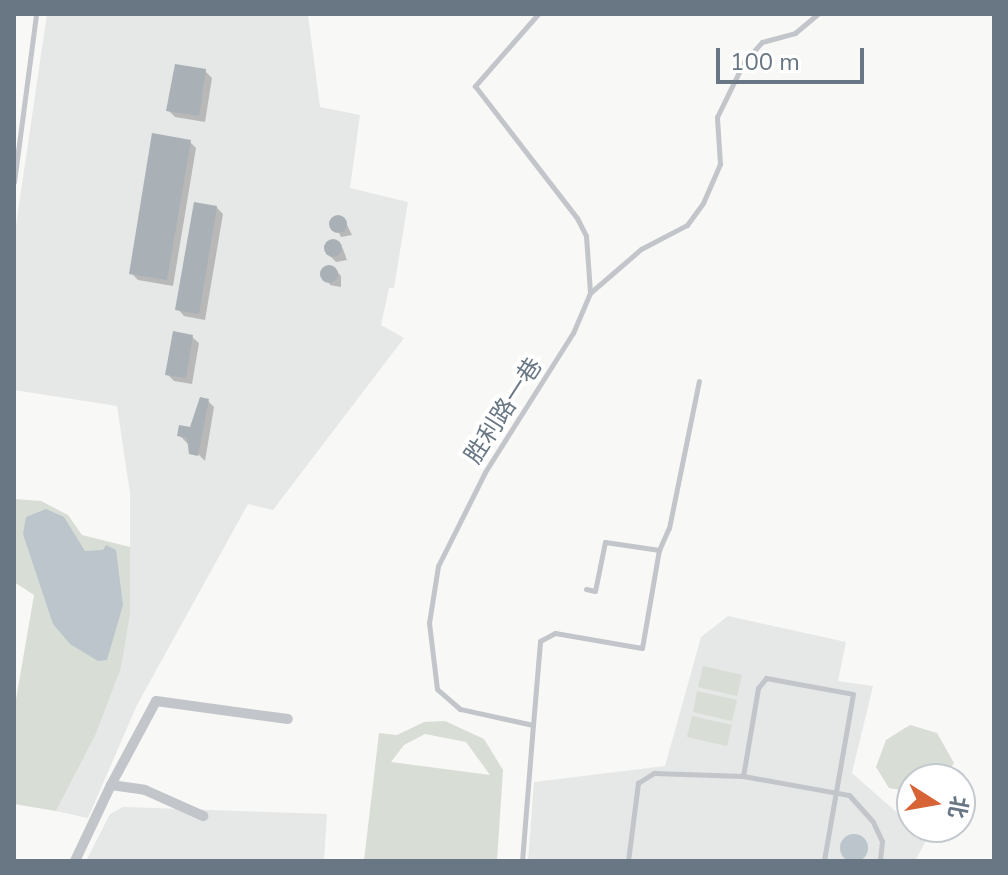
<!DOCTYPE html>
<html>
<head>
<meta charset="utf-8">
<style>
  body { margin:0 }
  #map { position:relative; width:1008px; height:875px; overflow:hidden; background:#f8f8f6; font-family:"Nunito Sans","Noto Sans SC",sans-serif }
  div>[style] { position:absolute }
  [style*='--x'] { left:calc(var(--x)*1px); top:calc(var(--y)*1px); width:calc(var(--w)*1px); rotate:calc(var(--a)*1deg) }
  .built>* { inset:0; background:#e6e7e7 }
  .green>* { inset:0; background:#d8ddd5 }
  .water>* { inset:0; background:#bcc5cb }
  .round { border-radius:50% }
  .shadow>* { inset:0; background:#0003 }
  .building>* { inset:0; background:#a9b0b6 }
  .service>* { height:5px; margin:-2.5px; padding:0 2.5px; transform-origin:2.5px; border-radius:2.5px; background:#c2c5c9 }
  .minor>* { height:10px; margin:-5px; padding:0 5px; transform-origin:5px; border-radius:5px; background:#c2c5c9 }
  span { translate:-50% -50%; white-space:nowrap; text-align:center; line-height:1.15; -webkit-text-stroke:8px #fff; paint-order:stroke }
  .street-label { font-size:24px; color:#697785 }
  .frame { position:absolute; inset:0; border:16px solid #697785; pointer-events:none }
  .north { position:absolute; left:896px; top:763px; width:80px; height:80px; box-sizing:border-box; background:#fff; border:2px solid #c3c9ce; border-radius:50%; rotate:101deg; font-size:22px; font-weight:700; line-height:32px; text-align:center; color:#697785 }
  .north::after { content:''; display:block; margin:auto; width:28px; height:36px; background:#d76437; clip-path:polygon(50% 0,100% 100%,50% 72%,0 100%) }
  .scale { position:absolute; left:716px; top:48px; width:148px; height:36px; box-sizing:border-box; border:4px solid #697785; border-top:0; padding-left:10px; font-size:24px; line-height:28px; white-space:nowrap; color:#697785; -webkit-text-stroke:6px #fff; paint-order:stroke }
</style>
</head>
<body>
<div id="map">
  <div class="built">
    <div style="clip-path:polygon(47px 14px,308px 14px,320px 107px,360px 115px,350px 188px,408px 202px,394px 288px,389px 288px,381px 325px,404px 338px,273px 510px,248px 504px,137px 705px,88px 818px,56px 811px,96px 734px,121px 668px,130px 615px,130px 493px,117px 406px,14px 390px,14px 239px)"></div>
    <div style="clip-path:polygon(728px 616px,846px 642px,838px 681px,873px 686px,852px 773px,927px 839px,915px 861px,528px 861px,534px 782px,665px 766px,701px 637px)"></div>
    <div style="clip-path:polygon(123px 807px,327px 814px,324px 861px,86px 861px,110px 814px)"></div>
  </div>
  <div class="green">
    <div style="clip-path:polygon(14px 499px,41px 501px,68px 515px,82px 535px,130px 547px,130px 615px,121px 668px,96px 734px,56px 811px,14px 804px,14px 711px,34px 595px,14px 582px)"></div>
    <div style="clip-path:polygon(703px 666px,742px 675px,737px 696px,698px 687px)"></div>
    <div style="clip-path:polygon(697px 691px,737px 700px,732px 721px,693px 712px)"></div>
    <div style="clip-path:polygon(692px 716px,732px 725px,727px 746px,687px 737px)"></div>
    <div style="clip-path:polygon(evenodd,445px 721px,484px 739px,503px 770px,497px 861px,364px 861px,379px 733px,397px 735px,424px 722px,445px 721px,425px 734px,466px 742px,490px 775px,391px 762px,404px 745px,425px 734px)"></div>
    <div style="clip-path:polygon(910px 725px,937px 733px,954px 763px,943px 779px,912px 779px,912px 792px,889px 788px,876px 767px,886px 740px)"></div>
  </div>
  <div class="water">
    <div style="clip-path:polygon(46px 509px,64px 517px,85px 551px,103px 550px,106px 545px,116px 550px,123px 605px,107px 660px,98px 661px,70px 644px,53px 624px,23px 534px,26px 517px)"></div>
    <div class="round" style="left:840px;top:834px;width:28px;height:28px"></div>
  </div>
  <div class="shadow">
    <div style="clip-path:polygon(205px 71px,212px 78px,205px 122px,175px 117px,168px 110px)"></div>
    <div style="clip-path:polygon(190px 142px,196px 148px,173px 286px,138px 280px,131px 273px)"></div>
    <div style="clip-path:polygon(216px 207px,223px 214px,205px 320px,184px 316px,178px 309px)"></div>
    <div style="clip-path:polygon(344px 219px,352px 235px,341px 237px,333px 220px)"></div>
    <div style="clip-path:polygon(337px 242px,343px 249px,347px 260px,336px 262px,329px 255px,328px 244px)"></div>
    <div style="clip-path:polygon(323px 269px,335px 269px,341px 276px,341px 287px,330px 285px)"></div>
    <div style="clip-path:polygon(192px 337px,199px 343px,192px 384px,174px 381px,167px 374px)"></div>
    <div style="clip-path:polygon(208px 401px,214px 407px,205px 461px,179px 435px,191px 430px)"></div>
  </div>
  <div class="building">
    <div style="clip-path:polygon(175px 64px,206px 69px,199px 116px,166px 111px)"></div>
    <div style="clip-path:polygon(152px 133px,191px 140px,167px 280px,129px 274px)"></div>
    <div style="clip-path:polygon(194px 202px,217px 206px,199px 314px,175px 310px)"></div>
    <div class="round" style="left:329px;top:215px;width:18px;height:18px"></div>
    <div class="round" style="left:324px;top:239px;width:18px;height:18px"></div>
    <div class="round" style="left:320px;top:265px;width:18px;height:18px"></div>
    <div style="clip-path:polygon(173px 331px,193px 335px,186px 378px,165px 375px)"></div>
    <div style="clip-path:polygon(200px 397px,209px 399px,198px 456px,189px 454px,187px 438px,177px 436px,179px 425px,190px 427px)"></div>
  </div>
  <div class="service">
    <div style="--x:538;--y:14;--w:96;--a:131.2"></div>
    <div style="--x:475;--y:86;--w:167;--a:52.3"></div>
    <div style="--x:577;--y:218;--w:20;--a:63"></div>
    <div style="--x:586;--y:236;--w:56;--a:85.9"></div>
    <div style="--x:14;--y:182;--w:169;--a:-82.5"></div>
    <div style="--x:586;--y:589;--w:9;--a:13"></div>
    <div style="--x:595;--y:591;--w:50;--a:-78.5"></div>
    <div style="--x:605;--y:542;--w:55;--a:8.4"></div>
    <div style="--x:533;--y:725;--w:84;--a:-85.2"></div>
    <div style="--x:540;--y:641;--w:17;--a:-28"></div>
    <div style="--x:555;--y:633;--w:88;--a:9.8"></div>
    <div style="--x:642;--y:648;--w:99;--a:-80.2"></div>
    <div style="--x:659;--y:550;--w:24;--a:-66"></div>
    <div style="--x:669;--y:528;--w:150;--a:-78.5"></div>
    <div style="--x:743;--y:776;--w:89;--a:-80.3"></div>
    <div style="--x:758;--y:688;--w:13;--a:-51"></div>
    <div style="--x:766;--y:678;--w:88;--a:10.4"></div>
    <div style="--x:853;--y:694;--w:169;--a:99.9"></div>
    <div style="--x:522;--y:861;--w:136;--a:-85.4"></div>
    <div style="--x:533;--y:725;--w:75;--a:-167.6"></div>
    <div style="--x:460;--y:709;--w:30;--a:-139"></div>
    <div style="--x:437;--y:689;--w:66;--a:-96.9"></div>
    <div style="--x:429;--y:623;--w:58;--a:-81"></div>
    <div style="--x:438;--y:566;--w:105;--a:-63.4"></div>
    <div style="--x:485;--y:472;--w:165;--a:-57.7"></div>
    <div style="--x:573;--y:333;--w:43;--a:-67"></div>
    <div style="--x:590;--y:293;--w:67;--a:-40.8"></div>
    <div style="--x:641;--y:249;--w:52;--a:-27.6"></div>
    <div style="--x:687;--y:225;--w:27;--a:-54"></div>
    <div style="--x:703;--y:203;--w:43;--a:-66.4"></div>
    <div style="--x:720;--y:164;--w:47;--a:-93.7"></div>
    <div style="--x:717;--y:117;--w:61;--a:-63.9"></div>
    <div style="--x:744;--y:62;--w:27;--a:-48"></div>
    <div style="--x:762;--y:42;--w:34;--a:-15"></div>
    <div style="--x:795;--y:33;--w:30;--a:-40"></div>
    <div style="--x:628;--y:861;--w:79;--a:-82.7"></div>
    <div style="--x:638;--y:783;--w:19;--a:-32"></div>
    <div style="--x:654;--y:773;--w:89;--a:1.9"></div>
    <div style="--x:743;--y:776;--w:108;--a:10.2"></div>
    <div style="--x:849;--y:795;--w:36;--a:48"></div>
    <div style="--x:873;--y:822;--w:21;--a:65"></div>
    <div style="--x:882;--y:841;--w:20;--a:96"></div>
  </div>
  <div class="minor">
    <div style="--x:111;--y:785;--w:95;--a:-61.8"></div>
    <div style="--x:156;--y:701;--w:133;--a:7.8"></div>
    <div style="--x:75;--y:861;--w:84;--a:-64.7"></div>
    <div style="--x:111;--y:785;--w:34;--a:8"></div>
    <div style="--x:145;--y:790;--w:64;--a:24.1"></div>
  </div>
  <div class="street-label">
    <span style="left:504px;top:411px;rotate:-57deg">胜利路一巷</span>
  </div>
  <div class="frame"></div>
  <div class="north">北</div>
  <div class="scale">100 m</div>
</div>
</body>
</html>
